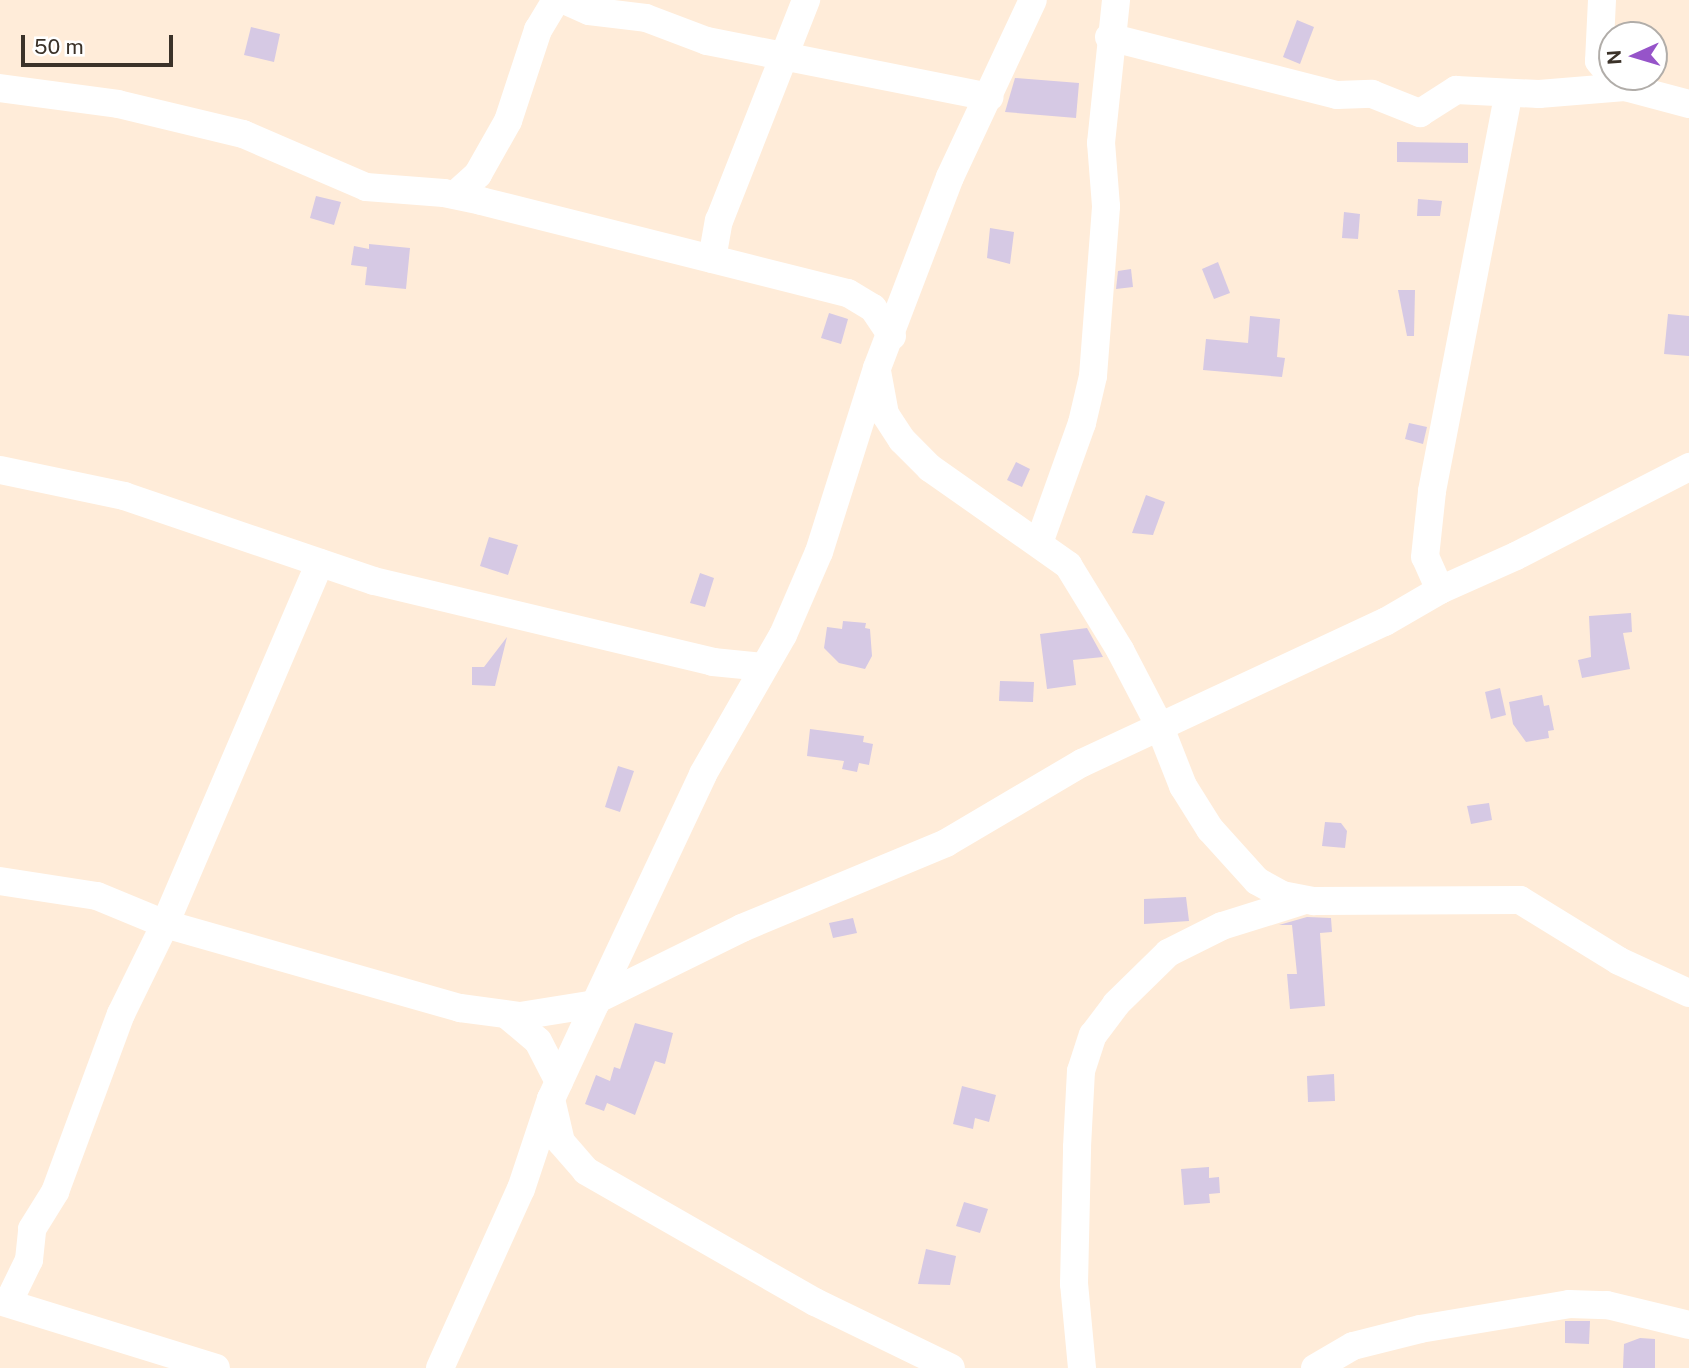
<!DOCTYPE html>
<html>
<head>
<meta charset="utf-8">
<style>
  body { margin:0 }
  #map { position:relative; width:1689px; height:1368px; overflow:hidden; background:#ffecd9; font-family:"Public Sans",sans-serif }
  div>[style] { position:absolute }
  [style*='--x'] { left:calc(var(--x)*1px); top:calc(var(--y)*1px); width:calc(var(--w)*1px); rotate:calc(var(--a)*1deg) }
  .building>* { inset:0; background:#d6c9e4 }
  .minor>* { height:28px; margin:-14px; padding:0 14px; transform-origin:14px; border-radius:14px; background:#fff }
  span { translate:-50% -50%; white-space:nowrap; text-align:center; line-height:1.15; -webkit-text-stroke:5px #fff; paint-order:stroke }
  .north { position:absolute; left:1598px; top:21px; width:70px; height:70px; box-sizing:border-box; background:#fff; border:2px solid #b1ada9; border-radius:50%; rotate:266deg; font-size:19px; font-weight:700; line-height:28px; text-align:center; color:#3b3229 }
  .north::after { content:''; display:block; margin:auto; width:24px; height:32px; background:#9654c9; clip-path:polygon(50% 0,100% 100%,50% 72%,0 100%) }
  .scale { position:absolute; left:21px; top:35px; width:152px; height:32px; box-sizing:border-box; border:4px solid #3b3229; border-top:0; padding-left:9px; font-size:21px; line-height:24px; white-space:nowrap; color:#3b3229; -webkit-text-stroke:5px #fff; paint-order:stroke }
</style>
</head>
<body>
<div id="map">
  <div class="building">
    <div style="clip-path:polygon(1297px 20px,1314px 27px,1300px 64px,1283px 57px)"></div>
    <div style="clip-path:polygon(251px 27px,280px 34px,274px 62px,244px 55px)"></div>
    <div style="clip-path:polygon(1015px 78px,1079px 83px,1076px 118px,1005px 112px)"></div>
    <div style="clip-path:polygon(1397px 142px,1468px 143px,1468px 163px,1397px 162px)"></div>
    <div style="clip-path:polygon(316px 196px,341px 202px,334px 225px,310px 218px)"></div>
    <div style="clip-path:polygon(1418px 199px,1442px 201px,1440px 216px,1417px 216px)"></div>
    <div style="clip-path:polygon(1344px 212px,1360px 214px,1358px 239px,1342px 238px)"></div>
    <div style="clip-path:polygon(990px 228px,1014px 232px,1010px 264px,987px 258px)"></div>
    <div style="clip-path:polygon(369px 244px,410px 248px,406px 289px,365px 285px,367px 267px,351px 265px,354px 246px,369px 249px)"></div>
    <div style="clip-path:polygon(1218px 262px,1230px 293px,1214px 299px,1202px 269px)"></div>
    <div style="clip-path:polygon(1131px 269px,1133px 287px,1116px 289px,1118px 271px)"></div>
    <div style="clip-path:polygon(1398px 290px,1415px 290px,1414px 336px,1407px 336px)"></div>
    <div style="clip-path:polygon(829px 313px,848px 319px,841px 344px,821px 338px)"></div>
    <div style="clip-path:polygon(1668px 314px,1689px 316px,1689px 356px,1664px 354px)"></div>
    <div style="clip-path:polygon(1250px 316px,1280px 319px,1277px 357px,1285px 358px,1282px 377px,1203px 370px,1206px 339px,1248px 343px)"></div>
    <div style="clip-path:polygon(1409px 423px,1427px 427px,1423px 444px,1405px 439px)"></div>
    <div style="clip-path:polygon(1016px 462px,1030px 469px,1022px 487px,1007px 480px)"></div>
    <div style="clip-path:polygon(1146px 495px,1165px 502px,1153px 535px,1132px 533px)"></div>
    <div style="clip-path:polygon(489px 537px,518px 545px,508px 575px,480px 566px)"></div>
    <div style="clip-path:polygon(700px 573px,714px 578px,705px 607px,690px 603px)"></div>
    <div style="clip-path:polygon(1631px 613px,1632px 632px,1623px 633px,1630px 669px,1582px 678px,1578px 660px,1591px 657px,1589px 616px)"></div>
    <div style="clip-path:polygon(843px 621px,866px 623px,865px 628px,870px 629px,872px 656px,865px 669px,839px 663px,824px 648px,827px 627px,842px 629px)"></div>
    <div style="clip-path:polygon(1087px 628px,1103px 657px,1073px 660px,1076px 685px,1047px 689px,1040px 634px)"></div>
    <div style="clip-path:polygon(507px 637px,495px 686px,472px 685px,472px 667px,484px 667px)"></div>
    <div style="clip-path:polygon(1000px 681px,1034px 682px,1033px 702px,999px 701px)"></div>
    <div style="clip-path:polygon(1500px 688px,1506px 715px,1491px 719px,1485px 692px)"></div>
    <div style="clip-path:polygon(1542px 695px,1544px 706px,1549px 705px,1554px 730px,1548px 731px,1549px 738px,1526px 742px,1513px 724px,1509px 702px)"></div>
    <div style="clip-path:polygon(810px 729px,864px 736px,863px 742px,873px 744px,869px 765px,859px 763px,857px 772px,842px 769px,844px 761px,807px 756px)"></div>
    <div style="clip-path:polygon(618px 766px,634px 771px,620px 812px,605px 807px)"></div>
    <div style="clip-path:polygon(1489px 803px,1492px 820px,1471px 824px,1467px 806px)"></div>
    <div style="clip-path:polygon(1325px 822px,1341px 823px,1347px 831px,1345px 848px,1322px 846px)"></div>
    <div style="clip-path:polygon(1186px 897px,1189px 921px,1144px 924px,1144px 899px)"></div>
    <div style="clip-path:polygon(1307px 917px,1331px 918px,1332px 932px,1320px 933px,1325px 1006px,1290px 1009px,1287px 974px,1297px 974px,1292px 925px,1279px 925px)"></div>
    <div style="clip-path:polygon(853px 918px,857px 933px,833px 938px,829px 923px)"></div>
    <div style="clip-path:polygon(635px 1023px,673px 1033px,665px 1064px,655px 1061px,635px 1115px,607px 1103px,604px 1111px,585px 1104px,596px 1075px,610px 1081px,614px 1067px,620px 1069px)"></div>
    <div style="clip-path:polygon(1334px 1074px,1335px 1101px,1308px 1102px,1307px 1076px)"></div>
    <div style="clip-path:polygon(962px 1086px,996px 1095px,989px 1122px,975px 1118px,973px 1129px,953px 1124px)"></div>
    <div style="clip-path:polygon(1209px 1167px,1209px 1178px,1219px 1177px,1220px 1193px,1209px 1194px,1210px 1203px,1184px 1205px,1181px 1169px)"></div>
    <div style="clip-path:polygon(964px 1202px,988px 1209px,980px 1233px,956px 1226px)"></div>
    <div style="clip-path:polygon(926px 1249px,956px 1256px,950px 1285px,918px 1284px)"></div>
    <div style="clip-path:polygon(1565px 1321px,1590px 1321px,1589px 1344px,1565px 1343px)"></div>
    <div style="clip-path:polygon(1640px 1338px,1655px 1339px,1655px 1368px,1623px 1368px,1624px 1344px)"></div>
  </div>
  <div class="minor">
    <div style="--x:564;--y:0;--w:27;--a:24"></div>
    <div style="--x:589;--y:11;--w:57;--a:7"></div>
    <div style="--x:646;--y:18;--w:65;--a:20.7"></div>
    <div style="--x:707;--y:41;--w:288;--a:11.2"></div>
    <div style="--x:1602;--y:0;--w:61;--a:92.8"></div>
    <div style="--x:1599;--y:61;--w:21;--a:51"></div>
    <div style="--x:1109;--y:37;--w:235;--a:14.3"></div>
    <div style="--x:1337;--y:95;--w:35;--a:-2"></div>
    <div style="--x:1372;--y:94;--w:52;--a:21.6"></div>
    <div style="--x:1420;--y:113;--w:43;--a:-32.6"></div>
    <div style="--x:1456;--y:90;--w:83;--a:2.8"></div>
    <div style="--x:1539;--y:94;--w:86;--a:-4.7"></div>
    <div style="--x:1613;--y:77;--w:16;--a:40"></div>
    <div style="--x:1625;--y:87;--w:66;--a:14.9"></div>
    <div style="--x:0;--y:88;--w:119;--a:7.7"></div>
    <div style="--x:118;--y:104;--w:129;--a:13.5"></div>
    <div style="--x:243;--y:134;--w:134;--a:23.3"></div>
    <div style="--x:366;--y:187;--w:78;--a:4.4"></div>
    <div style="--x:444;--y:193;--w:38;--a:12"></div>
    <div style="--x:481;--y:201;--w:378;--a:14.1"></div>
    <div style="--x:848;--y:293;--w:29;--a:31"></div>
    <div style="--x:873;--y:308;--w:34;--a:56"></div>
    <div style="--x:455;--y:195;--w:31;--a:-42"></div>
    <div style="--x:478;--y:174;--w:61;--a:-60.5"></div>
    <div style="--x:508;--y:121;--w:96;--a:-71.8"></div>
    <div style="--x:538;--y:30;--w:35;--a:-59"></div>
    <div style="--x:712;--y:259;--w:39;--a:-80"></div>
    <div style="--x:719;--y:221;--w:238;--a:-68.5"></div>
    <div style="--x:877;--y:371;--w:44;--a:79.5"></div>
    <div style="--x:885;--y:414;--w:31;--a:57"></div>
    <div style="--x:902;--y:440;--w:40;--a:45"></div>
    <div style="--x:930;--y:468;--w:169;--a:35.1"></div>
    <div style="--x:1068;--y:565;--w:100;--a:58.5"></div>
    <div style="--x:1120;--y:650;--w:85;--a:62.5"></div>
    <div style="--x:1159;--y:725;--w:66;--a:68.5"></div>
    <div style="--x:1183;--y:786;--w:51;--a:57.9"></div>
    <div style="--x:1210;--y:829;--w:70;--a:47.9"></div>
    <div style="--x:1257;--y:881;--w:29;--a:29"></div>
    <div style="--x:1282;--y:895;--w:33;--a:11"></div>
    <div style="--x:1314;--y:901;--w:206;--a:-0.3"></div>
    <div style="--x:1520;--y:900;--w:116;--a:31.6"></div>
    <div style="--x:1619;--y:961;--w:77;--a:24.6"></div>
    <div style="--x:0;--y:470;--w:127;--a:11.8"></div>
    <div style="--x:124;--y:496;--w:264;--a:18.8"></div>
    <div style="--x:374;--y:581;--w:349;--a:13.4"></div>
    <div style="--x:713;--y:662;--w:51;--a:5.6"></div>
    <div style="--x:1039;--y:543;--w:127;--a:-70.3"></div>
    <div style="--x:1082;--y:423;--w:48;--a:-76.8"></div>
    <div style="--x:1093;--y:376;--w:170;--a:-85.6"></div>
    <div style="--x:1106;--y:206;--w:63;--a:-94.5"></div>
    <div style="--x:1101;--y:143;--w:144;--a:-84"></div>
    <div style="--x:1440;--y:590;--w:36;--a:-114"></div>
    <div style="--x:1425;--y:557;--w:66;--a:-83.9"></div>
    <div style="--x:1432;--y:491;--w:405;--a:-79.1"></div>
    <div style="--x:0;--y:881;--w:98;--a:8.8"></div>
    <div style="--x:97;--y:896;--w:74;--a:22.4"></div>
    <div style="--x:165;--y:924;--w:307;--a:15.9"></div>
    <div style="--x:460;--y:1008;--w:61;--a:7.6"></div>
    <div style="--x:520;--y:1016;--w:76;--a:-9.1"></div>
    <div style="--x:598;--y:999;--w:161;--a:-26.2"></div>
    <div style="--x:742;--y:928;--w:221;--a:-22.6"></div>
    <div style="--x:946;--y:843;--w:158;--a:-30.5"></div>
    <div style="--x:1082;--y:763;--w:334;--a:-25"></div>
    <div style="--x:1385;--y:622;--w:64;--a:-30.2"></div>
    <div style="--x:1440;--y:590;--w:83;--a:-24.1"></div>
    <div style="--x:1516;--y:556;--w:195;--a:-27.2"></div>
    <div style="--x:507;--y:1015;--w:40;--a:40"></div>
    <div style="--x:538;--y:1041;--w:46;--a:62.9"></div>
    <div style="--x:551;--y:1099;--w:44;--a:76.9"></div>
    <div style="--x:561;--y:1142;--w:38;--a:49"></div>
    <div style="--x:586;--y:1171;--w:264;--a:29.8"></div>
    <div style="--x:815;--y:1302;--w:151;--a:25.9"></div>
    <div style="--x:0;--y:1301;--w:226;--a:17.2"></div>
    <div style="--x:8;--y:1303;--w:48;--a:-64"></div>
    <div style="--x:29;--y:1260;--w:31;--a:-84"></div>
    <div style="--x:32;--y:1229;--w:44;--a:-58.1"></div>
    <div style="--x:55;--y:1192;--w:190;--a:-69.7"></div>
    <div style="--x:121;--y:1014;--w:100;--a:-63.9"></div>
    <div style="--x:165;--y:924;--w:393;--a:-66.8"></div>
    <div style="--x:440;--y:1368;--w:196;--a:-65.7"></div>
    <div style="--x:521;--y:1189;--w:95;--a:-71.6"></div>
    <div style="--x:551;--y:1099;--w:105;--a:-65.1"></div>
    <div style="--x:595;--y:1004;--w:254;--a:-64.8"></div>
    <div style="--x:703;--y:774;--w:160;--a:-60.1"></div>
    <div style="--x:783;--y:635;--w:90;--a:-66.6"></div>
    <div style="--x:819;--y:552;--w:193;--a:-72.5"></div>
    <div style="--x:877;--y:368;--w:204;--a:-69.1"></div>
    <div style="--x:950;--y:177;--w:195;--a:-64.9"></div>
    <div style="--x:1082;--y:1368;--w:84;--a:-95.4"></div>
    <div style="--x:1074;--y:1284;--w:137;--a:-88.7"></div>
    <div style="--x:1077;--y:1147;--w:76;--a:-87"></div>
    <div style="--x:1081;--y:1071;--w:38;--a:-72"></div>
    <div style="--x:1093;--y:1035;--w:39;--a:-53"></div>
    <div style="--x:1116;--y:1004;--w:73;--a:-44.4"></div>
    <div style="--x:1168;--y:953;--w:60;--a:-26.6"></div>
    <div style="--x:1222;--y:926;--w:84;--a:-17.4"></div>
    <div style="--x:1315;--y:1368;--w:44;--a:-30.1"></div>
    <div style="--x:1353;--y:1346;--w:69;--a:-14.2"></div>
    <div style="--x:1420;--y:1329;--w:151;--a:-9.5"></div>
    <div style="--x:1569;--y:1304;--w:38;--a:2"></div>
    <div style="--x:1607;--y:1305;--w:84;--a:13.7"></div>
  </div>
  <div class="north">N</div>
  <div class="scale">50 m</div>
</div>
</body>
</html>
